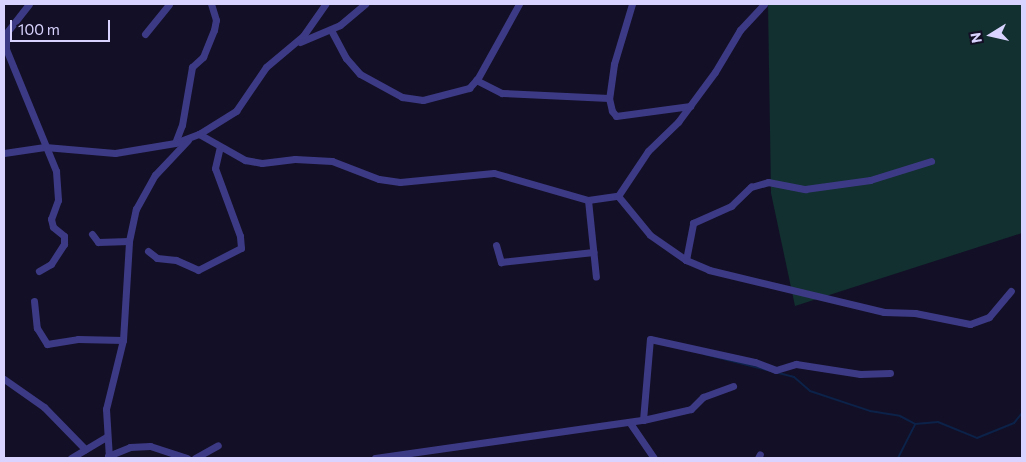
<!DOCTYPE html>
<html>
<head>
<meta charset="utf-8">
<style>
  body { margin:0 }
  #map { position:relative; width:1026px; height:462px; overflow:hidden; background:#130f26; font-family:Commissioner,sans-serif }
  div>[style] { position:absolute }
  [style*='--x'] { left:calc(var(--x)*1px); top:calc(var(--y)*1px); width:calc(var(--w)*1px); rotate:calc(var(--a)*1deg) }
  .green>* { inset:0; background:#12302f }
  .stream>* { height:2px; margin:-1px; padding:0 1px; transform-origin:1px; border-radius:1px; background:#0c2248 }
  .street>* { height:7px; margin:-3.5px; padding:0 3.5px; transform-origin:3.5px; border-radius:3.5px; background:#3d3a85 }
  span { translate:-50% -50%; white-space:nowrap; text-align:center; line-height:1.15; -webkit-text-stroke:4.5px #130f26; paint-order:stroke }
  .frame { position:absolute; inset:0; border:5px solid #d9d4ff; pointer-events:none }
  .north { position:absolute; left:966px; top:10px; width:50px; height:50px; -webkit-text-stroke:4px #130f26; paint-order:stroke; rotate:260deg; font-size:14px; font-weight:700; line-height:20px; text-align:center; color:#d9d4ff }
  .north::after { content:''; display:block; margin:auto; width:18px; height:22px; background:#d9d4ff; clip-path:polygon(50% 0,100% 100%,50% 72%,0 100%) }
  .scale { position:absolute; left:10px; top:20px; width:100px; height:22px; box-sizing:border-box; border:2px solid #d9d4ff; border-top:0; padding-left:6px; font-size:15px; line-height:18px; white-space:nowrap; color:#d9d4ff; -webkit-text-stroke:4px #130f26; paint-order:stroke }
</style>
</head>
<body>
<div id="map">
  <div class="green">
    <div style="clip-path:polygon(768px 4px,1022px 4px,1022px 233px,795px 306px,771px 193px)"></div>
  </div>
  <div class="stream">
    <div style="--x:704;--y:354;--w:93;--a:14.3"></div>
    <div style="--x:794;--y:377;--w:21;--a:41"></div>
    <div style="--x:810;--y:391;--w:63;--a:18.4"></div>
    <div style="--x:870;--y:411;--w:30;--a:9"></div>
    <div style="--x:900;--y:416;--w:17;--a:28"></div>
    <div style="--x:898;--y:458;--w:38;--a:-63"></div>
    <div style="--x:915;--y:424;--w:23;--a:-5"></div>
    <div style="--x:938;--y:422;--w:42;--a:22.3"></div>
    <div style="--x:977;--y:438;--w:40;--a:-22"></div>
    <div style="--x:1014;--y:423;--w:13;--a:-51"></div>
  </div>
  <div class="street">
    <div style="--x:29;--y:4;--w:37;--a:128"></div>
    <div style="--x:6;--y:33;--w:16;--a:90"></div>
    <div style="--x:6;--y:49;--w:132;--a:67.7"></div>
    <div style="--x:56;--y:171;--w:29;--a:86"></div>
    <div style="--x:58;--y:200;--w:20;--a:110"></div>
    <div style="--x:51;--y:219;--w:8;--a:76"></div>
    <div style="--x:53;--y:227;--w:14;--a:39"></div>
    <div style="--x:64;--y:236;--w:8;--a:90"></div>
    <div style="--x:64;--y:244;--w:24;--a:123"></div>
    <div style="--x:51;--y:264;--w:14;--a:150"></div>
    <div style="--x:632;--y:4;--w:63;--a:106.7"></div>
    <div style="--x:614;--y:64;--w:34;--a:98"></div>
    <div style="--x:609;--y:98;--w:13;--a:77"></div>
    <div style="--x:612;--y:111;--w:6;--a:51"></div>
    <div style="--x:616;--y:116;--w:75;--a:-7.7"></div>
    <div style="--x:331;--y:30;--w:32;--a:62"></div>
    <div style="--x:346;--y:58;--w:21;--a:49"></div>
    <div style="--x:360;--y:74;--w:48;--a:28.7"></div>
    <div style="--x:402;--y:97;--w:21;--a:8"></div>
    <div style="--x:423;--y:100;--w:48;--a:-14.6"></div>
    <div style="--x:469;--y:88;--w:13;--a:-48"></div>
    <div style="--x:478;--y:78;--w:85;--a:-61"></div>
    <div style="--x:145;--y:34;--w:38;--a:-51"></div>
    <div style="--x:300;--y:42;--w:43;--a:-23"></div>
    <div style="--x:340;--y:25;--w:33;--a:-40"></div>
    <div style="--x:476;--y:80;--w:29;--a:27"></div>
    <div style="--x:502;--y:93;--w:107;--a:2.7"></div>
    <div style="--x:199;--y:134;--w:53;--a:29.5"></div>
    <div style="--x:245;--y:160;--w:17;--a:10"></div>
    <div style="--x:262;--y:163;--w:33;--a:-7"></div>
    <div style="--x:295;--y:159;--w:37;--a:3"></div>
    <div style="--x:332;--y:161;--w:50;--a:21"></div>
    <div style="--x:379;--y:179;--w:21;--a:8"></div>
    <div style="--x:400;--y:182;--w:94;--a:-5.5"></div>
    <div style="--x:494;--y:173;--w:98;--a:16"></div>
    <div style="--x:588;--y:200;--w:30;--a:-8"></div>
    <div style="--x:618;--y:196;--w:50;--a:50.6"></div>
    <div style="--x:650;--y:235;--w:44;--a:34.8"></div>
    <div style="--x:686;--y:260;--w:25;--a:23"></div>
    <div style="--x:709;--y:270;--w:180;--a:13.5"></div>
    <div style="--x:884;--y:312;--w:31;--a:2"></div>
    <div style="--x:915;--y:313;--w:56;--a:11.3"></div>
    <div style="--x:970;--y:324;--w:20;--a:-20"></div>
    <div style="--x:989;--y:317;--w:34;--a:-50"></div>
    <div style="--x:175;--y:143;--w:19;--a:-69"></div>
    <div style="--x:182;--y:125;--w:59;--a:-80.2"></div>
    <div style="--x:192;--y:67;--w:15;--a:-42"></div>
    <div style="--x:203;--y:57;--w:29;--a:-68"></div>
    <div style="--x:214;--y:30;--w:10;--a:-79"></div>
    <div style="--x:216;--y:20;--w:17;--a:-107"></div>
    <div style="--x:4;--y:153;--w:41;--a:-8.3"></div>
    <div style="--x:45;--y:147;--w:70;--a:4.9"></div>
    <div style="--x:115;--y:153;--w:61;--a:-9.5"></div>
    <div style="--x:175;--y:143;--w:26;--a:-21"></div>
    <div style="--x:199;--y:134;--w:44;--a:-31.9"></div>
    <div style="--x:236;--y:111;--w:53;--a:-55.7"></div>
    <div style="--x:266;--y:67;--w:48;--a:-40"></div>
    <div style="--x:303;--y:36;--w:39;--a:-55"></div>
    <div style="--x:618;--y:196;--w:54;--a:-56.3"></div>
    <div style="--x:648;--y:151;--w:42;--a:-44"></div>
    <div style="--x:678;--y:122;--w:62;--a:-53.5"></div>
    <div style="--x:715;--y:72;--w:49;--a:-59.2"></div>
    <div style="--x:740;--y:30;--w:35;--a:-47"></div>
    <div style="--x:588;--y:200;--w:77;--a:84.1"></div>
    <div style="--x:92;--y:234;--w:10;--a:53"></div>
    <div style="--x:98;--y:242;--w:31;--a:-2"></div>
    <div style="--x:496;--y:245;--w:18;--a:74"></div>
    <div style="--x:501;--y:262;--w:93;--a:-6.2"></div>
    <div style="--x:148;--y:251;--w:11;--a:38"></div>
    <div style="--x:157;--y:258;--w:19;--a:6"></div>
    <div style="--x:176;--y:260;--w:24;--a:24"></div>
    <div style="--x:198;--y:270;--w:48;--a:-27.1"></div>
    <div style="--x:241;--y:248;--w:12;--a:-95"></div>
    <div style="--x:240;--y:236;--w:72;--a:-110.2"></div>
    <div style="--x:215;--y:168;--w:22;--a:-77"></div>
    <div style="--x:686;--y:260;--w:38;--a:-79"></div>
    <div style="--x:693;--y:223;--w:42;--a:-24.1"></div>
    <div style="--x:731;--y:206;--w:28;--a:-44"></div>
    <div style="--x:751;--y:187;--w:18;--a:-16"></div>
    <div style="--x:768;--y:182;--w:38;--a:11"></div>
    <div style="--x:805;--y:189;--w:66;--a:-7.9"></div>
    <div style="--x:870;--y:180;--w:64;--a:-17.3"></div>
    <div style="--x:34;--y:301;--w:27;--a:84"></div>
    <div style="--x:37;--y:328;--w:19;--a:58"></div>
    <div style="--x:47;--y:344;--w:31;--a:-9"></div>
    <div style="--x:78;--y:339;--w:45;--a:1.3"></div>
    <div style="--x:4;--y:379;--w:49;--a:35"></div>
    <div style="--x:44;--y:407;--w:59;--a:45.7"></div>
    <div style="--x:643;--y:420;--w:49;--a:-12.9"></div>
    <div style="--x:691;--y:409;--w:17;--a:-45"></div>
    <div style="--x:703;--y:397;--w:32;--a:-20"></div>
    <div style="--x:630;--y:423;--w:42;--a:55.6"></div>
    <div style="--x:108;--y:456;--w:24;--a:-22"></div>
    <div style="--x:130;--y:447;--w:20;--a:-3"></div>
    <div style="--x:150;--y:446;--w:39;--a:18"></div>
    <div style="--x:71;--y:458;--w:41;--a:-31"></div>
    <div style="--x:109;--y:458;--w:49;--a:-93.5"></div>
    <div style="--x:106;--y:409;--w:71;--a:-76.2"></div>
    <div style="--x:123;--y:340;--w:99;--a:-86.5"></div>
    <div style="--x:129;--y:241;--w:33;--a:-78"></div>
    <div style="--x:136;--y:209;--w:39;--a:-61"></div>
    <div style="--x:155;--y:175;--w:48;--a:-46.7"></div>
    <div style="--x:195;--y:458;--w:26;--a:-29"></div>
    <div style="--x:375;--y:458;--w:271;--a:-8.1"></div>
    <div style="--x:643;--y:420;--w:81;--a:-85.1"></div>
    <div style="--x:650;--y:339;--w:107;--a:12.4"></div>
    <div style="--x:755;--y:362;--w:22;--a:21"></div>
    <div style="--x:776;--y:370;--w:21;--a:-17"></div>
    <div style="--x:796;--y:364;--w:65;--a:8.9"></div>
    <div style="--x:860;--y:374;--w:30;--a:-2"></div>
    <div style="--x:758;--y:458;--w:4;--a:-63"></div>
  </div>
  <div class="frame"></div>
  <div class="north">N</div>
  <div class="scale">100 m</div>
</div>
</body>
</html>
